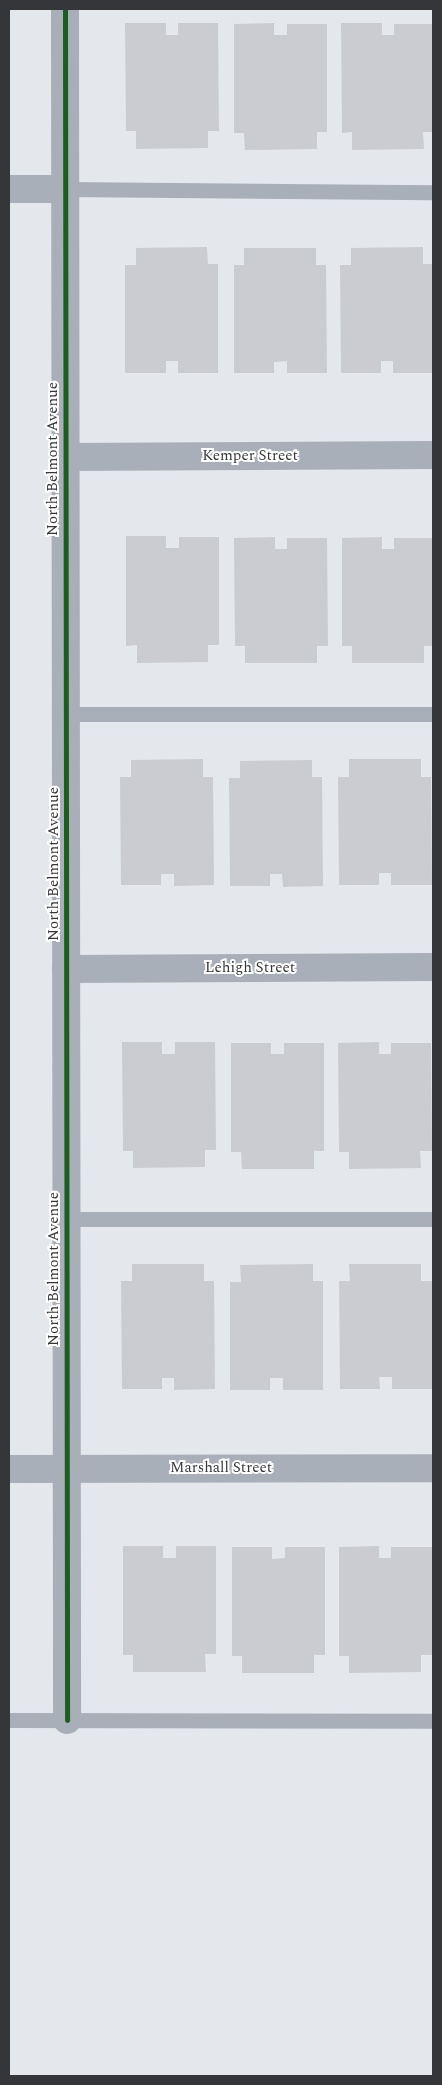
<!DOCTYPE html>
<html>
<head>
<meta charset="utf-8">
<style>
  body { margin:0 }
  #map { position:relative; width:442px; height:2085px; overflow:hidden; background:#e4e8ed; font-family:Spectral,serif }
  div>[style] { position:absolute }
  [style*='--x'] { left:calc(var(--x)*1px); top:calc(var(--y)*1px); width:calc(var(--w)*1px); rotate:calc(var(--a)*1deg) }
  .building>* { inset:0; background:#caccd1 }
  .service>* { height:15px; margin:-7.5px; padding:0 7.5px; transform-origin:7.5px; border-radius:7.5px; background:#a8afb9 }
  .minor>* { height:28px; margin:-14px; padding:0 14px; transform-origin:14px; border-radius:14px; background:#a8afb9 }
  .cycleway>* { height:5px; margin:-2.5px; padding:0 2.5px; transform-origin:2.5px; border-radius:2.5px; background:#1b5e20 }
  span { translate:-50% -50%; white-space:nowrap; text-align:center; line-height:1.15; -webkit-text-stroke:4px #fff; paint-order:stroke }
  .street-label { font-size:15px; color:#34363a }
  .frame { position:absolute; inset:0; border:10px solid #34363a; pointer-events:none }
</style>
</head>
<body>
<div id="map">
  <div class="building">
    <div style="clip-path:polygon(125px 23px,166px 23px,166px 35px,178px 35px,178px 23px,218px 23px,219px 131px,208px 131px,208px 148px,136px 149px,136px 131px,126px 131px)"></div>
    <div style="clip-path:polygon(274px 23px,274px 35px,287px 35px,287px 24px,327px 24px,327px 132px,317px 132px,317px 149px,245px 150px,244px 133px,234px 133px,234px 24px)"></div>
    <div style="clip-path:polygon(341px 23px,382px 23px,382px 35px,394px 35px,394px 24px,433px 24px,433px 132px,423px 132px,424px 149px,352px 150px,352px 132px,342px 133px)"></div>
    <div style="clip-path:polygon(207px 247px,208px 264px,218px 264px,218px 373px,178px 373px,178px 361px,166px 361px,166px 373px,125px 373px,125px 265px,136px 265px,136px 248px)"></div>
    <div style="clip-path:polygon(423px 247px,423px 264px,433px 264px,433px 373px,393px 373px,393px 361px,381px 361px,381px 373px,341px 373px,340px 265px,351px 265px,351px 248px)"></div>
    <div style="clip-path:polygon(244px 248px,316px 248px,316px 265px,326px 265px,327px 373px,287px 373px,287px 361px,274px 362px,274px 373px,234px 373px,234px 265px,244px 265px)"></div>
    <div style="clip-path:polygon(126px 536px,166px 536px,166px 548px,179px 548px,179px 537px,219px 537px,219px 645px,208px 645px,208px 662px,137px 663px,137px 645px,126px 646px)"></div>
    <div style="clip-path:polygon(275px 537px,275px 549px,287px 549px,287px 538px,327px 538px,328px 646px,317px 646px,317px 663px,245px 663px,245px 646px,235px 646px,234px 538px)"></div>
    <div style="clip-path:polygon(382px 537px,382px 549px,394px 549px,394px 538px,433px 538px,433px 646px,424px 646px,424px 663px,352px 663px,352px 646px,342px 646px,342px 538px)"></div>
    <div style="clip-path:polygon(203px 759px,203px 777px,213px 777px,214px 885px,174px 886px,174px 874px,161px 874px,161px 885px,121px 885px,120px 777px,131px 777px,131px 760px)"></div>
    <div style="clip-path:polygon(349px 759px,421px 759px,421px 777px,431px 777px,432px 885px,391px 885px,391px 873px,379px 873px,379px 885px,339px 885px,338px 777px,349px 777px)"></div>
    <div style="clip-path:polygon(312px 760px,312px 777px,322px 777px,323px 886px,283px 887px,282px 874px,270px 874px,270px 886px,230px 886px,229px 778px,240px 778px,240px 761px)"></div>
    <div style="clip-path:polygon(122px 1042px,162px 1042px,162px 1054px,175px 1054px,175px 1042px,215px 1042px,216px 1150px,205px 1150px,205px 1167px,133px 1168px,133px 1151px,123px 1151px)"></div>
    <div style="clip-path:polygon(379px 1042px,379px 1054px,391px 1054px,391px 1043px,431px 1043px,432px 1151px,420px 1151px,421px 1168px,349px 1169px,349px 1152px,339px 1152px,338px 1043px)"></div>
    <div style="clip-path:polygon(231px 1043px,271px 1043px,271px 1054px,284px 1054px,284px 1043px,324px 1043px,324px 1151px,314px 1151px,314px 1169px,242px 1169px,241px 1152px,231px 1152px)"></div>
    <div style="clip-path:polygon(132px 1264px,204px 1264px,204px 1281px,214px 1281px,215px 1389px,174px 1390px,174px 1378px,162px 1378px,162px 1389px,122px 1389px,121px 1281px,132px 1281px)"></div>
    <div style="clip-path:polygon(313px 1264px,313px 1281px,323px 1281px,323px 1390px,283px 1390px,283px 1378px,270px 1378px,270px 1390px,230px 1390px,230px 1282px,241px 1282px,240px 1265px)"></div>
    <div style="clip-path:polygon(349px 1264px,421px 1264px,421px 1281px,432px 1281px,432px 1389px,392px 1389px,392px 1377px,379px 1377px,380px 1389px,340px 1389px,339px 1281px,350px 1281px)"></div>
    <div style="clip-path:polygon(123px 1546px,163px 1546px,163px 1558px,176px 1558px,176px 1546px,216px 1546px,216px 1654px,205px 1654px,206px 1672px,133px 1672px,133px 1655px,123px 1655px)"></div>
    <div style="clip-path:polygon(379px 1546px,379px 1558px,391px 1558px,391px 1547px,432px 1547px,432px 1655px,421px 1655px,421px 1672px,349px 1673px,349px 1656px,339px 1656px,339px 1547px)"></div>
    <div style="clip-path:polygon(232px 1547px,272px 1547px,272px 1559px,285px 1558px,285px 1547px,325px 1547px,325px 1655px,314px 1655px,314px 1673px,242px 1673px,242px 1656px,232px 1656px)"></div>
  </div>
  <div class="service">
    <div style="--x:65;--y:189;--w:368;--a:0.5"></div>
    <div style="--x:66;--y:714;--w:367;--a:0"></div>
    <div style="--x:67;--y:1219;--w:366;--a:0"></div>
    <div style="--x:9;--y:1720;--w:424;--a:0.1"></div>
  </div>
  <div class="minor">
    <div style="--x:65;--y:9;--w:1711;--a:89.93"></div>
    <div style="--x:9;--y:189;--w:56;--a:0"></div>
    <div style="--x:66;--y:457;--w:367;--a:-0.3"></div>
    <div style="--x:66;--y:969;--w:367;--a:-0.3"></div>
    <div style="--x:9;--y:1469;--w:424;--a:-0.1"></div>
  </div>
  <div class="cycleway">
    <div style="--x:65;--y:9;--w:1711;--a:89.93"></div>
  </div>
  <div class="street-label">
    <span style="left:250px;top:456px">Kemper Street</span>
    <span style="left:53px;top:459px;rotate:-90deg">North Belmont Avenue</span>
    <span style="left:54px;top:864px;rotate:-90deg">North Belmont Avenue</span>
    <span style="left:250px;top:968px">Lehigh Street</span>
    <span style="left:54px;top:1269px;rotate:-90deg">North Belmont Avenue</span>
    <span style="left:221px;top:1468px">Marshall Street</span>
  </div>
  <div class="frame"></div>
</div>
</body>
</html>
